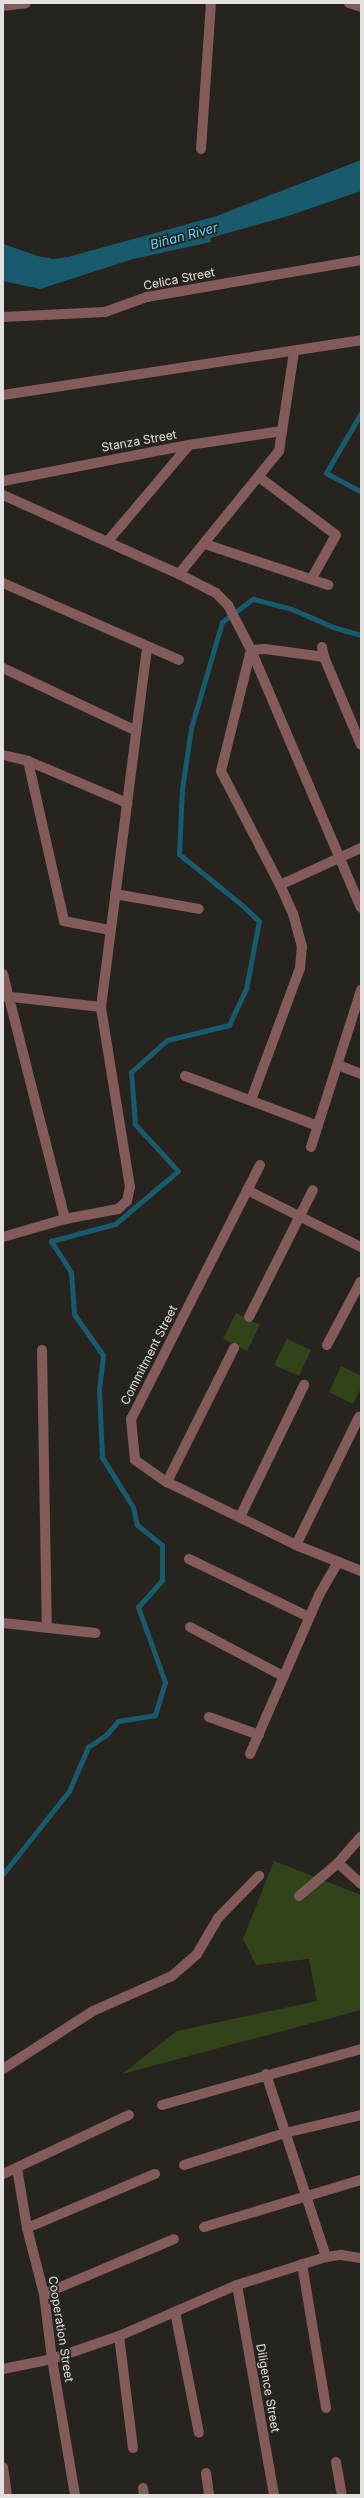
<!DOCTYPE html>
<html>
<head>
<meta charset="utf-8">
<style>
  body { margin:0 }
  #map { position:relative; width:364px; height:2498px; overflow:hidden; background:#272420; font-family:Inter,sans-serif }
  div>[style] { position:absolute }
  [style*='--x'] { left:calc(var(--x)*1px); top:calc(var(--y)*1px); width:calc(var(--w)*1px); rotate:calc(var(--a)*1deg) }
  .green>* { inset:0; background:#314419 }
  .water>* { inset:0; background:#175b6c }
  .stream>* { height:5px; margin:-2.5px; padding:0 2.5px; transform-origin:2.5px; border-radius:2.5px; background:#175b6c }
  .minor>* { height:10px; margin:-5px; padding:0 5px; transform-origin:5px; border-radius:5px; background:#835b5a }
  .tertiary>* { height:10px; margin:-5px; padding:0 5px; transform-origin:5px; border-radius:5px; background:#835b5a }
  span { translate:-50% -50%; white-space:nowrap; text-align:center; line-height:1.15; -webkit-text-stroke:3.5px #272420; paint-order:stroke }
  .street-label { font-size:12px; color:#e3e1df }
  .water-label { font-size:13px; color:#5bd6f7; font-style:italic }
  .frame { position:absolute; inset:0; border:4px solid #e3e1df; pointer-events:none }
</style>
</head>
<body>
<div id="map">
  <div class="green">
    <div style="clip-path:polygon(236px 1313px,260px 1325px,247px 1351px,223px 1339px)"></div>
    <div style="clip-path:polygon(287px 1339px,311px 1350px,299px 1376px,274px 1365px)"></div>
    <div style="clip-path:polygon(341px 1366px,361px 1376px,361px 1388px,353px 1404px,329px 1392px)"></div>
    <div style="clip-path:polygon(274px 1861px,361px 1895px,361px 2010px,122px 2074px,177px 2031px,317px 2001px,309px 1959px,256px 1965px,243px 1939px)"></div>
  </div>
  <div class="water">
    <div style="clip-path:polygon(361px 160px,361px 191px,288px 216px,210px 238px,211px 242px,133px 259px,40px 289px,3px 281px,3px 244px,38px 256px,53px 259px,68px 257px,217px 216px)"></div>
  </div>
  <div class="stream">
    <div style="--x:361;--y:413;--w:69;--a:120.3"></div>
    <div style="--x:326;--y:473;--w:40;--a:28"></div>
    <div style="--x:3;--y:1874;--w:106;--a:-51.5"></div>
    <div style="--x:69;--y:1791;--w:48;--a:-66.6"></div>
    <div style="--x:88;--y:1747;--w:22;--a:-34"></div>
    <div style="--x:106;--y:1735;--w:18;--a:-49"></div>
    <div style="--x:118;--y:1721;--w:37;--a:-9"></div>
    <div style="--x:155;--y:1715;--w:34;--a:-73"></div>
    <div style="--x:165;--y:1682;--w:80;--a:-109.8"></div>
    <div style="--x:138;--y:1607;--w:36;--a:-48"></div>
    <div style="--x:162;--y:1580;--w:35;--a:-90"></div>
    <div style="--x:162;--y:1545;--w:32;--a:-141"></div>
    <div style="--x:137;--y:1525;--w:18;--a:-103"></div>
    <div style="--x:133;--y:1507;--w:59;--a:-121.8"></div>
    <div style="--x:102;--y:1457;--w:68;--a:-92.5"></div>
    <div style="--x:99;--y:1389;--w:34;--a:-83"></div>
    <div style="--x:103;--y:1355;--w:50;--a:-125.3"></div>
    <div style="--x:74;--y:1314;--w:42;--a:-94.1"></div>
    <div style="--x:71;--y:1272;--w:37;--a:-123"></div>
    <div style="--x:51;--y:1241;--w:66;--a:-14.9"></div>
    <div style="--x:115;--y:1224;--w:82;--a:-40.1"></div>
    <div style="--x:178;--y:1171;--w:64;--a:-132.5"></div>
    <div style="--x:135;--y:1124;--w:52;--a:-94.4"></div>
    <div style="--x:131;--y:1072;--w:48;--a:-41.6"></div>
    <div style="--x:167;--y:1040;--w:64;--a:-13.6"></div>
    <div style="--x:229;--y:1025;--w:40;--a:-65"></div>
    <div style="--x:246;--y:989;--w:69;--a:-79.2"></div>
    <div style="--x:259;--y:921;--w:23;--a:-137"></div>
    <div style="--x:242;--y:905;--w:81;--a:-141"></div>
    <div style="--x:179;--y:854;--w:65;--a:-87.4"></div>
    <div style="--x:182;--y:789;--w:62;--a:-81.6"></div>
    <div style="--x:191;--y:728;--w:110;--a:-73.7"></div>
    <div style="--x:222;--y:622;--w:39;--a:-37"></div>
    <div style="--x:253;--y:599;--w:40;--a:14.4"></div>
    <div style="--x:292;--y:609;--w:45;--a:23.7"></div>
    <div style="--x:333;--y:627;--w:29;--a:16"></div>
  </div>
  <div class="minor">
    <div style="--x:201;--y:149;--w:146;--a:-86.1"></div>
    <div style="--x:3;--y:317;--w:102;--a:-2.8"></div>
    <div style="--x:105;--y:312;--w:45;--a:-19.7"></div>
    <div style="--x:147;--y:297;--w:217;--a:-9.8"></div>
    <div style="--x:3;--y:395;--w:362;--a:-8.7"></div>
    <div style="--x:259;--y:477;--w:96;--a:37"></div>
    <div style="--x:336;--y:535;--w:49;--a:119.2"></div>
    <div style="--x:3;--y:481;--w:189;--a:-11"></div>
    <div style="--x:189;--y:445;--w:94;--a:-8.6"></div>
    <div style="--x:3;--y:495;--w:193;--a:24.2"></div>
    <div style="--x:179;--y:574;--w:42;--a:27.2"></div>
    <div style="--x:216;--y:593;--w:17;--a:45"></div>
    <div style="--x:228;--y:605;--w:51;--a:62.9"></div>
    <div style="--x:251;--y:650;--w:280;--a:66.9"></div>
    <div style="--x:108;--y:541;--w:126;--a:-49.8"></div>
    <div style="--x:205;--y:544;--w:130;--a:18.4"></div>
    <div style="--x:179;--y:574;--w:159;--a:-50.9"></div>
    <div style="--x:279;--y:451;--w:100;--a:-81.4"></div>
    <div style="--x:3;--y:583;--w:192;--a:23.6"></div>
    <div style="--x:322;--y:647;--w:10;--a:79"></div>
    <div style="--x:324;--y:657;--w:95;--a:67.2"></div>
    <div style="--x:251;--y:650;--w:14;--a:-4"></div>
    <div style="--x:265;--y:649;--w:60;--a:7.7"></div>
    <div style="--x:3;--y:668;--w:147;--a:25.3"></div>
    <div style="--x:3;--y:755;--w:26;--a:13"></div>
    <div style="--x:28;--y:761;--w:108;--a:23"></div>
    <div style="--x:28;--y:761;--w:164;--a:77.3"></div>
    <div style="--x:64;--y:921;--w:47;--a:11.1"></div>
    <div style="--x:280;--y:885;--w:89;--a:-24.6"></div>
    <div style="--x:115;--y:894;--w:85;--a:10.1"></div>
    <div style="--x:3;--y:974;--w:253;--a:75.8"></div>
    <div style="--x:65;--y:1219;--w:54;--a:-10.7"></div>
    <div style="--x:118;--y:1209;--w:12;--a:-42"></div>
    <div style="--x:127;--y:1201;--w:14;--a:-78"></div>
    <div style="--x:130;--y:1187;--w:182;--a:-99.2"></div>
    <div style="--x:101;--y:1007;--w:362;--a:-82.7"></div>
    <div style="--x:3;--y:996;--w:99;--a:6.4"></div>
    <div style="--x:338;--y:1065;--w:25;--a:21"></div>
    <div style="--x:185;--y:1076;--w:142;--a:20.6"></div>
    <div style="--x:251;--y:1100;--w:141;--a:-69.6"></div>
    <div style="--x:300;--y:968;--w:21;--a:-85"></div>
    <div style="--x:302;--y:947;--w:34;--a:-105"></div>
    <div style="--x:293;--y:914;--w:32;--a:-114"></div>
    <div style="--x:280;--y:885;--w:128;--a:-117.4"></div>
    <div style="--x:221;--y:771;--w:125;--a:-76.1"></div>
    <div style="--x:311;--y:1147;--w:165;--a:-72.3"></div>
    <div style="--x:260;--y:1165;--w:285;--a:116.9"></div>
    <div style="--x:131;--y:1419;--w:41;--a:84.4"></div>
    <div style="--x:135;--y:1460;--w:39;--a:35"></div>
    <div style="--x:167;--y:1482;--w:144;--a:26"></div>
    <div style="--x:296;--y:1545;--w:70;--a:21.8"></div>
    <div style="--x:247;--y:1190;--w:127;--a:26.6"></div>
    <div style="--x:3;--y:1237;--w:65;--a:-16.2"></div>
    <div style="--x:249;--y:1317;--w:142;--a:-63.3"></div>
    <div style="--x:327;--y:1345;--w:72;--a:-62"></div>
    <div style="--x:42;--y:1350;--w:277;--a:89"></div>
    <div style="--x:167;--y:1482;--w:150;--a:-63.4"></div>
    <div style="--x:240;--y:1517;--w:147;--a:-64.1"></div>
    <div style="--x:296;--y:1545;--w:143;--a:-63.8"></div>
    <div style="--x:189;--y:1559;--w:133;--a:25.8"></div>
    <div style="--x:3;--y:1623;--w:93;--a:6.2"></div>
    <div style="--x:190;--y:1627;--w:105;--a:27.8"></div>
    <div style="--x:209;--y:1717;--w:53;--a:19.8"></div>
    <div style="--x:250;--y:1754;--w:173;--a:-66.5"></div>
    <div style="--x:319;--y:1595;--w:38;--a:-60"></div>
    <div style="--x:338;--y:1863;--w:31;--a:42"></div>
    <div style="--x:299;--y:1896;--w:51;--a:-40.2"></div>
    <div style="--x:338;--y:1863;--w:35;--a:-49"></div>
    <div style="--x:3;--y:2069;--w:107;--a:-32.8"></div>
    <div style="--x:93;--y:2011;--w:86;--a:-23.9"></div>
    <div style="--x:172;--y:1976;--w:33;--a:-41"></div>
    <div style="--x:197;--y:1954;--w:42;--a:-59.7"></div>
    <div style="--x:218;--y:1918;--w:59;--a:-45.7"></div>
    <div style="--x:266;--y:2074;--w:193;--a:71.8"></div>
    <div style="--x:162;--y:2105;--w:207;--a:-15.7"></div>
    <div style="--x:184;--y:2165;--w:106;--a:-17.6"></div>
    <div style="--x:285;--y:2133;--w:78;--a:-13.3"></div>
    <div style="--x:17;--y:2168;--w:61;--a:80.5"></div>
    <div style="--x:27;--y:2228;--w:68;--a:75.6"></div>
    <div style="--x:44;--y:2294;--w:65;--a:83"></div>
    <div style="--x:52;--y:2359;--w:138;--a:80.4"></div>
    <div style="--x:3;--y:2174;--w:139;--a:-25.1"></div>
    <div style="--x:204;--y:2227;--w:164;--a:-16.7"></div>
    <div style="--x:27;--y:2228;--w:139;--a:-22.9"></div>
    <div style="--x:302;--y:2264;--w:146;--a:80.5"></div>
    <div style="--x:237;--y:2285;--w:213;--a:80"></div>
    <div style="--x:44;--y:2294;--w:141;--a:-22.9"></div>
    <div style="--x:175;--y:2312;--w:123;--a:78.8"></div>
    <div style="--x:119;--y:2336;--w:113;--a:82.9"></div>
    <div style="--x:3;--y:2369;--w:50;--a:-11.5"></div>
    <div style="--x:52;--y:2359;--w:71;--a:-18.9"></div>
    <div style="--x:119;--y:2336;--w:129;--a:-23.4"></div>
    <div style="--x:237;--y:2285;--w:93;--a:-17.5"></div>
    <div style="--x:326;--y:2257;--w:15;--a:-8"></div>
    <div style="--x:341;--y:2255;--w:20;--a:9"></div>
    <div style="--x:336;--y:2462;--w:34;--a:80"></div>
    <div style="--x:3;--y:2467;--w:28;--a:82"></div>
    <div style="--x:206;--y:2473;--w:22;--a:82"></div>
    <div style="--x:143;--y:2488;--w:7;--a:82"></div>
  </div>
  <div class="tertiary">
    <div style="--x:349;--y:3;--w:13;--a:18"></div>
    <div style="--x:3;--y:6;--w:23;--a:-7"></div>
  </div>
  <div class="street-label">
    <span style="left:179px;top:279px;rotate:-11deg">Celica Street</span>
    <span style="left:139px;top:441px;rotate:-10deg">Stanza Street</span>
    <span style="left:149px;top:1355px;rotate:-63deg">Commitment Street</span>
    <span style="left:61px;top:2329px;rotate:81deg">Cooperation Street</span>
    <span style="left:268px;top:2388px;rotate:80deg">Diligence Street</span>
  </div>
  <div class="water-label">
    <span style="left:184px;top:236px;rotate:-15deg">Biñan River</span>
  </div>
  <div class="frame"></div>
</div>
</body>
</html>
